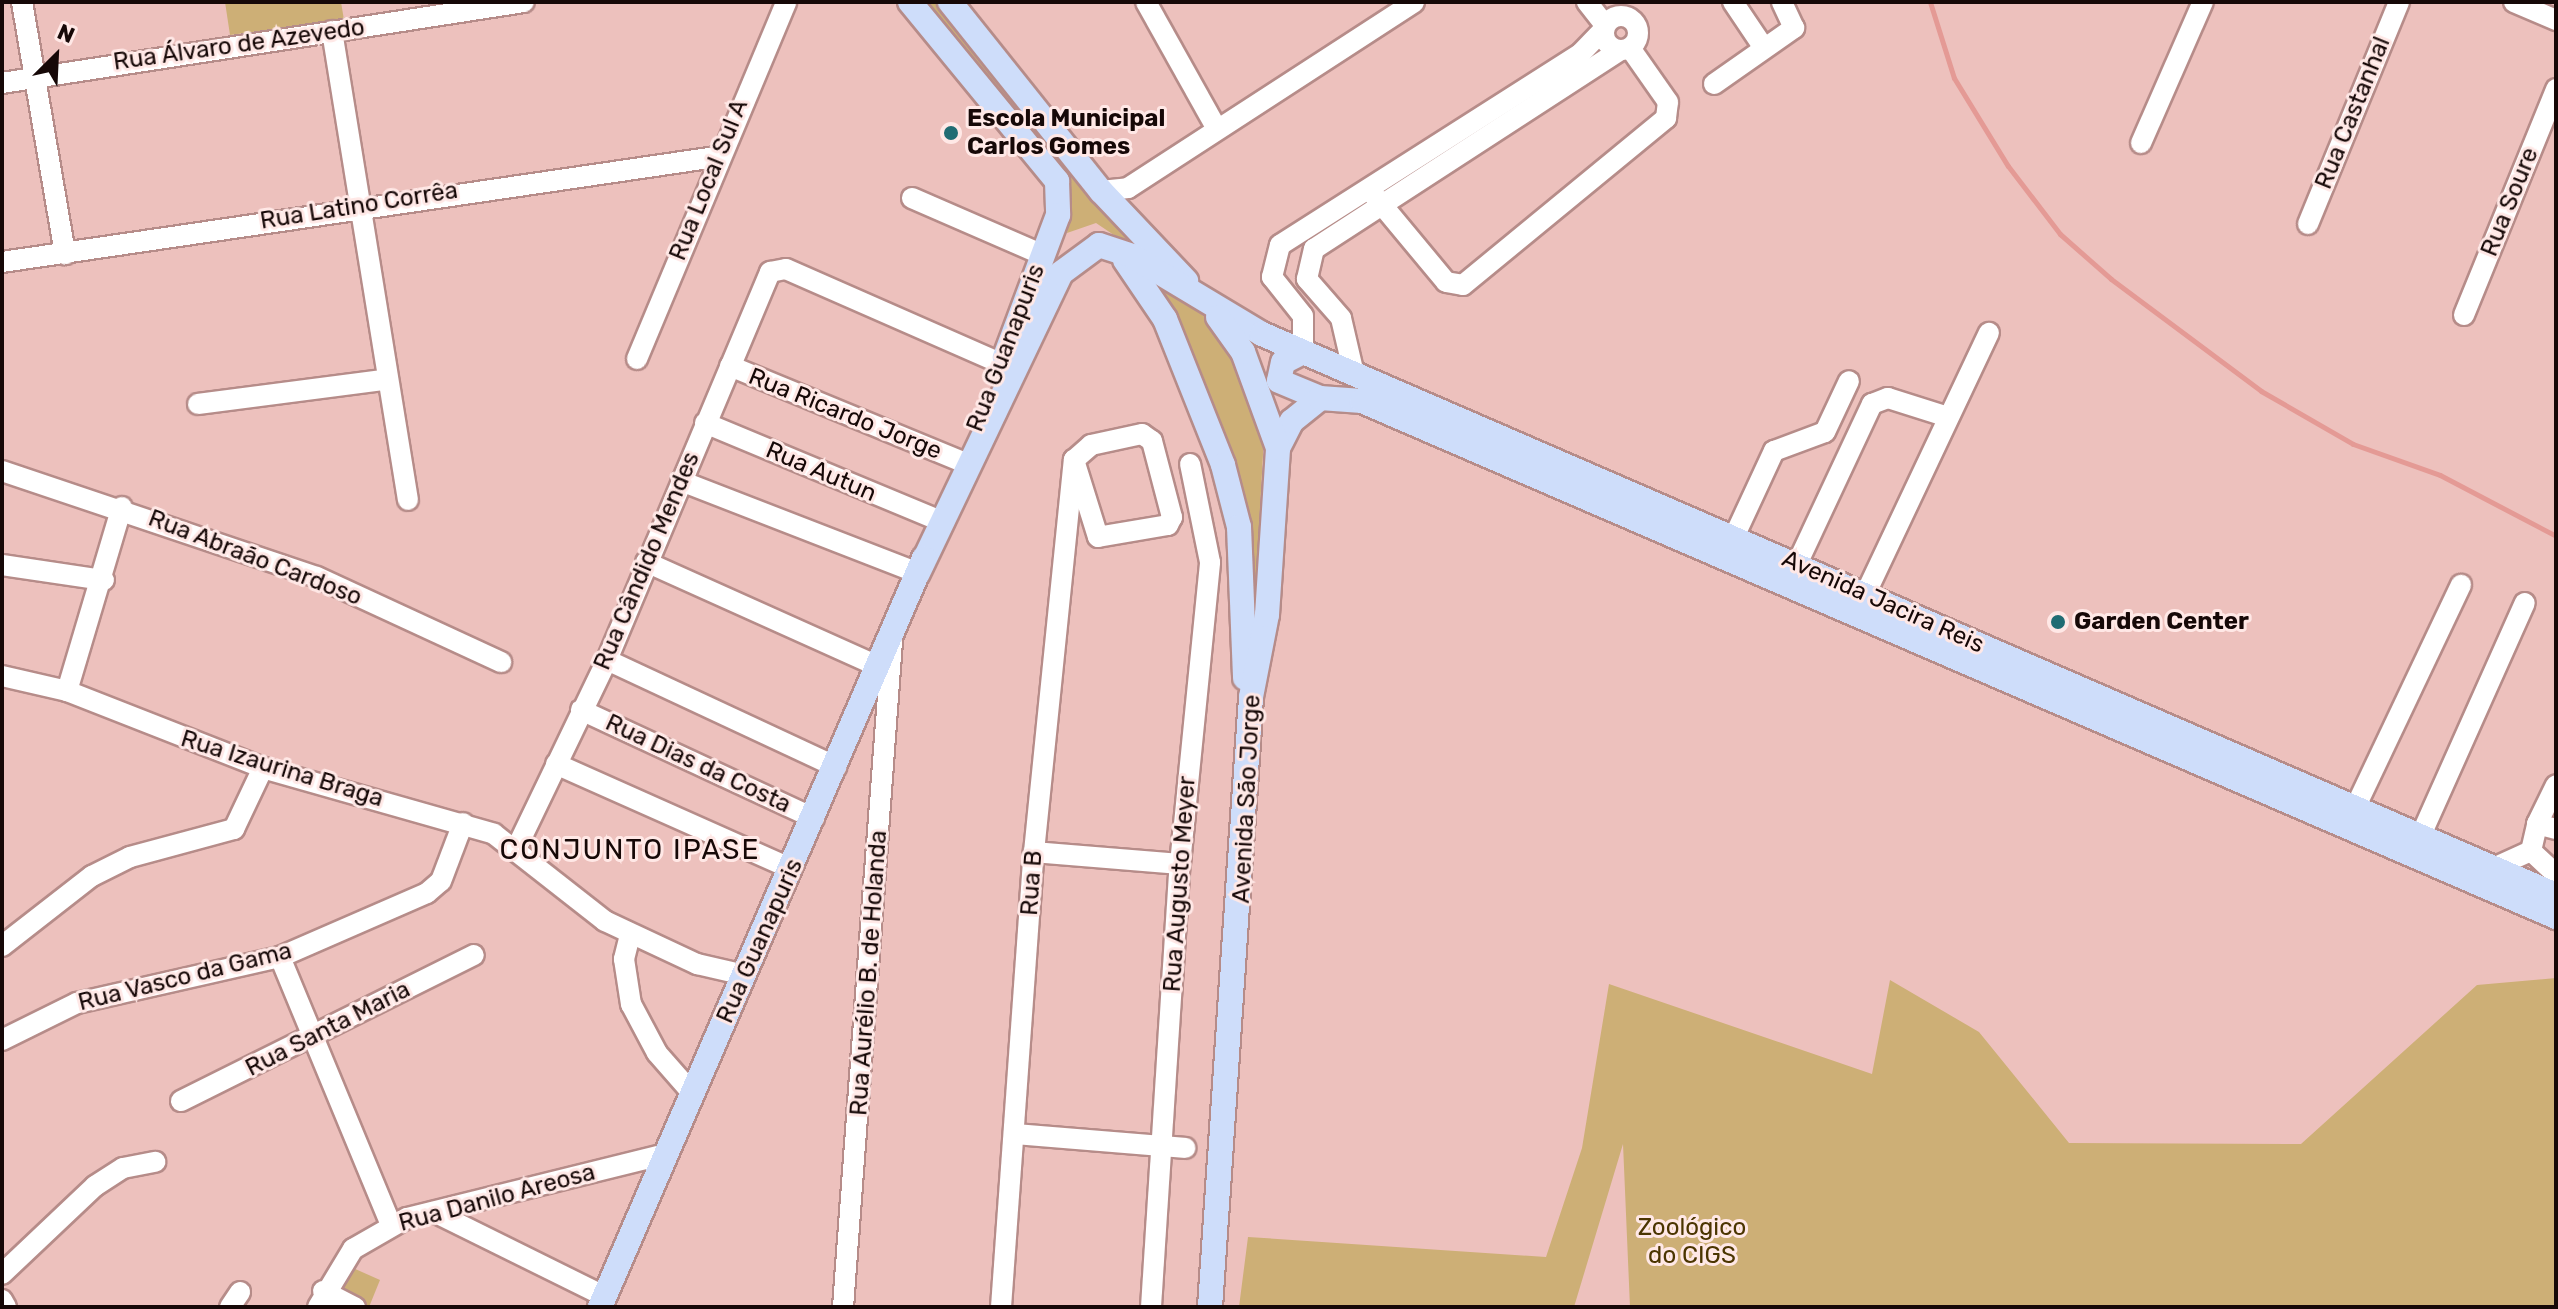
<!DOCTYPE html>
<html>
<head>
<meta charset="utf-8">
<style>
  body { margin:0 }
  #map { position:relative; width:2558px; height:1309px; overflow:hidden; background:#edc1bd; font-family:Rubik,sans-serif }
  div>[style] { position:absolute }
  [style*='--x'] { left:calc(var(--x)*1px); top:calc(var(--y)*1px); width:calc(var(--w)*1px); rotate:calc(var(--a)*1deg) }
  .green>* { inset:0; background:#cdaf76 }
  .stream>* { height:5px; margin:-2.5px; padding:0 2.5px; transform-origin:2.5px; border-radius:2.5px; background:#e49a95 }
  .roads { filter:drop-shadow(2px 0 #b68c89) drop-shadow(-2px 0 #b68c89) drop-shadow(0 2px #b68c89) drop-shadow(0 -2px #b68c89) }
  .minor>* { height:20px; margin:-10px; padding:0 10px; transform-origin:10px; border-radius:10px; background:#fff }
  .minor>.ring { margin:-10px; padding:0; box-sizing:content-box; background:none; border:20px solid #fff; border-radius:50% }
  .major>* { height:24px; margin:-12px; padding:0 12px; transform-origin:12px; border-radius:12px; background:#ceddfa }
  .dots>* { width:22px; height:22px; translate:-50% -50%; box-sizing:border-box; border:4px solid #ffe8e6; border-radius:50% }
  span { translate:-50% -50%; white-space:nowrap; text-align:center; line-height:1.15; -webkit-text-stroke:6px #ffe8e6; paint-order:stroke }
  .street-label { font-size:24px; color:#160807 }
  .poi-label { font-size:24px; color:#160807; font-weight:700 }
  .left { translate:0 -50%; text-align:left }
  .park-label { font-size:24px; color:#4b3500 }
  .quarter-label { font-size:28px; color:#160807; letter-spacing:2px }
  .frame { position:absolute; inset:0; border:4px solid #160807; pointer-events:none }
  .north { position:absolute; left:16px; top:16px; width:80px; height:80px; -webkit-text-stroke:6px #ffe8e6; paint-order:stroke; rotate:24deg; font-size:22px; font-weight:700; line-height:32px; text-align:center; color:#160807 }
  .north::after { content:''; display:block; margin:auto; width:28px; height:36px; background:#160807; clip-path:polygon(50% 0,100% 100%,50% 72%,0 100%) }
</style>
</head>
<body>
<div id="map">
  <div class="green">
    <div style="clip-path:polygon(225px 2px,341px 2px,344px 20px,230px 35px)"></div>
    <div style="clip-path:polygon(922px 2px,937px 2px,1166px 270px,1096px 223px,1067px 233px,1072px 206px,1064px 173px)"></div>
    <div style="clip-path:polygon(1138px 266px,1210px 321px,1234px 356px,1264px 436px,1253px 639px,1218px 416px)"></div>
    <div style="clip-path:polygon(2556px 978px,2556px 1307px,1630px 1307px,1623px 1144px,1574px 1307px,1239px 1307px,1248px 1237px,1546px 1257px,1582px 1148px,1609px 984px,1872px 1074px,1890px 980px,1979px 1032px,2069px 1143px,2301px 1144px,2477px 985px)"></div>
    <div style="clip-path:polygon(353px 1268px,380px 1280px,369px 1307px,328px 1307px)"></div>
  </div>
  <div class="stream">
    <div style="--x:1930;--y:2;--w:80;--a:72.5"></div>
    <div style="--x:1954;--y:78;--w:103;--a:58.5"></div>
    <div style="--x:2008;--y:166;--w:86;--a:52.6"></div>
    <div style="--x:2060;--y:234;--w:68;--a:41.4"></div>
    <div style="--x:2111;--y:279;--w:187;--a:36.7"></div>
    <div style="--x:2261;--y:391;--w:106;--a:29.9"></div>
    <div style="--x:2353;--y:444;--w:92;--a:19.6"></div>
    <div style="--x:2440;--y:475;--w:131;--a:27.7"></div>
  </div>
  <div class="roads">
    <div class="minor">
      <div style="--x:22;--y:2;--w:256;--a:80.3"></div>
      <div style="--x:1146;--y:2;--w:145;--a:60.8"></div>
      <div style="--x:1587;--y:2;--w:29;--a:52"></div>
      <div style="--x:1733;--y:2;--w:55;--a:56"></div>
      <div style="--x:2514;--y:2;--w:46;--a:23.2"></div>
      <div class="ring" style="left:1604px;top:16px;width:14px;height:14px"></div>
      <div style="--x:332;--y:31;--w:475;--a:80.8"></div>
      <div style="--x:2;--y:83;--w:528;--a:-8.82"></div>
      <div style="--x:1714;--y:84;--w:98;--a:-35"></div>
      <div style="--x:1794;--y:28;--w:29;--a:-115"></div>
      <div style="--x:2141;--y:143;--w:154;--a:-66.3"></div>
      <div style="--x:1101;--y:191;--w:27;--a:-6"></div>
      <div style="--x:1128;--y:188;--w:341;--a:-33"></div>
      <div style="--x:1373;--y:194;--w:114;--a:50.3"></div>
      <div style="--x:1446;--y:282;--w:17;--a:10"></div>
      <div style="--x:1463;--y:285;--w:263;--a:-39.4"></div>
      <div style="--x:1666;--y:118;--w:16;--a:-83"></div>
      <div style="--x:1668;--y:102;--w:66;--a:-125.1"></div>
      <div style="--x:912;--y:198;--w:143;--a:23.5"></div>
      <div style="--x:2308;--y:224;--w:240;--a:-67.7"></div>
      <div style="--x:2;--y:262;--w:722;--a:-8.37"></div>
      <div style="--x:2464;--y:315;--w:244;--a:-67.8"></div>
      <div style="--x:1303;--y:352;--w:36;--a:-90"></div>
      <div style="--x:1303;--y:316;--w:50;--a:-128.5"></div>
      <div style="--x:1272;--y:277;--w:33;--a:-76"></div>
      <div style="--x:1280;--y:245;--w:357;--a:-32.5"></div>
      <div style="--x:1581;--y:53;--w:32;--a:-46"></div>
      <div style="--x:637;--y:359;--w:387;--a:-67.3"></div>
      <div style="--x:730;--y:366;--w:250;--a:22.4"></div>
      <div style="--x:1354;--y:374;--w:57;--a:-103.1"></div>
      <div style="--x:1341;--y:318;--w:52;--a:-131.1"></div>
      <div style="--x:1307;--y:279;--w:31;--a:-77"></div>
      <div style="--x:1314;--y:249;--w:364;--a:-33"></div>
      <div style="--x:198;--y:404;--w:188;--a:-7.4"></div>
      <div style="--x:705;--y:423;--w:252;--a:22.6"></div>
      <div style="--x:2;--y:471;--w:332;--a:18.6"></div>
      <div style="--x:317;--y:577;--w:203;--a:24.8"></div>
      <div style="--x:681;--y:481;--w:254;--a:21.2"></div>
      <div style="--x:1734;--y:537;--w:95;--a:-65.1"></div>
      <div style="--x:1774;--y:451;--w:54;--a:-20.4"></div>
      <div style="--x:1825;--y:432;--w:56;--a:-64.8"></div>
      <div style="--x:646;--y:562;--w:256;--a:24.2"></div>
      <div style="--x:1797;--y:564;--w:177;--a:-64.9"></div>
      <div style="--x:1872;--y:404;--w:17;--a:-21"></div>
      <div style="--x:1888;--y:398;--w:63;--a:17.6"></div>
      <div style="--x:2;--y:565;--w:103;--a:8.4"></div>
      <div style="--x:1865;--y:595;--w:290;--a:-64.7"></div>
      <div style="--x:607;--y:660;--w:253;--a:25"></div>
      <div style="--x:2;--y:676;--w:67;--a:13"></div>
      <div style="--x:67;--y:691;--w:211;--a:21.4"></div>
      <div style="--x:263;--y:768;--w:240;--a:15.9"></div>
      <div style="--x:494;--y:834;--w:141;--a:38.1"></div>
      <div style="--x:605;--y:921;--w:102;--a:25.1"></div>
      <div style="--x:697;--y:964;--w:49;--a:12.9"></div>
      <div style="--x:67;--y:691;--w:192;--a:-73.4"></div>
      <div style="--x:581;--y:710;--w:257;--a:24.9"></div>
      <div style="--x:556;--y:764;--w:258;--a:24"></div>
      <div style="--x:2356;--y:806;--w:245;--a:-64.6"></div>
      <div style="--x:2537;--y:824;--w:43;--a:-64"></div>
      <div style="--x:2421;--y:835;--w:254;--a:-65.9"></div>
      <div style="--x:517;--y:847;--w:208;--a:-64.3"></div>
      <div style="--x:607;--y:660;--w:421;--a:-67.2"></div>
      <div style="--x:770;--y:272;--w:16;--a:-11"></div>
      <div style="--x:786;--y:269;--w:236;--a:23.7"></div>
      <div style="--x:2531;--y:851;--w:34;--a:43"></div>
      <div style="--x:1034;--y:852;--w:146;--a:4.7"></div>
      <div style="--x:2491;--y:869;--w:44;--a:-24.2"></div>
      <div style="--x:2531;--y:851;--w:28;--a:-77"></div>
      <div style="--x:2537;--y:824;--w:20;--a:15"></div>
      <div style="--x:630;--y:935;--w:25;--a:104"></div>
      <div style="--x:624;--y:959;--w:46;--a:81.2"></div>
      <div style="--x:631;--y:1004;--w:55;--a:62"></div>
      <div style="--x:657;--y:1053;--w:55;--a:48.7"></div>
      <div style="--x:2;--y:946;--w:114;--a:-37.9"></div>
      <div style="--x:92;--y:876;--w:42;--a:-26.6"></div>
      <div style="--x:130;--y:857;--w:108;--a:-15.1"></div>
      <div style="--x:234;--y:829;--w:68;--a:-64.6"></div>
      <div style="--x:280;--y:957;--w:290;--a:67.5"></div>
      <div style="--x:2;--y:1040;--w:84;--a:-26.3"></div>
      <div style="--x:77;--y:1003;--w:208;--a:-12.8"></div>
      <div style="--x:280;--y:957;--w:160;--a:-23.5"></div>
      <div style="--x:427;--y:893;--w:18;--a:-41"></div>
      <div style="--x:441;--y:881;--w:62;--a:-69.2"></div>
      <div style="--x:181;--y:1101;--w:327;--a:-26.5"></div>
      <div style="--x:1016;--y:1134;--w:170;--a:4.7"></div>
      <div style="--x:434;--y:1212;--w:190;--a:26.3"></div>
      <div style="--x:2;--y:1274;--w:128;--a:-43.4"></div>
      <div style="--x:95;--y:1186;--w:33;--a:-33"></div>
      <div style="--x:123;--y:1168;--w:33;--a:-11"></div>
      <div style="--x:323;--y:1291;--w:36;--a:27"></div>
      <div style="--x:2;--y:1300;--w:8;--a:60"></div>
      <div style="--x:230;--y:1307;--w:18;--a:-56"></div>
      <div style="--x:318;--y:1307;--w:68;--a:-58.9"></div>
      <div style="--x:353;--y:1249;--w:62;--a:-29.9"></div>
      <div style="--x:407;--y:1218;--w:267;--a:-13.9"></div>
      <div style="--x:843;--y:1307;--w:668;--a:-85.79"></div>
      <div style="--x:1001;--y:1307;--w:456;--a:-85.9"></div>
      <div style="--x:1034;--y:852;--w:394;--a:-84.2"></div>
      <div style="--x:1074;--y:460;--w:23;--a:-41"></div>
      <div style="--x:1091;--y:445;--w:52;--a:-12.2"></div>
      <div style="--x:1142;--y:434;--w:12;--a:35"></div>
      <div style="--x:1152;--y:441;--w:79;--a:75.3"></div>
      <div style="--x:1172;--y:517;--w:9;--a:117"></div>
      <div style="--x:1168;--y:525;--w:71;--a:170.3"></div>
      <div style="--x:1098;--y:537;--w:81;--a:-107.3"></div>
      <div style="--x:1151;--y:1307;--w:444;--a:-86.3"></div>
      <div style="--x:1180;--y:864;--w:303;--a:-84.3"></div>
      <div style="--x:1210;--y:562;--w:100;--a:-101.5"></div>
    </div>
    <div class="major">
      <div style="--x:910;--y:2;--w:232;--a:50.6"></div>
      <div style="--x:1057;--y:181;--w:34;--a:88"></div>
      <div style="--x:1058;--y:215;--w:152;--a:110.5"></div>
      <div style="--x:950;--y:2;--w:242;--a:51.4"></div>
      <div style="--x:1101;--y:191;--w:124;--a:46.6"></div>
      <div style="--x:1125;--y:260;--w:71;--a:55.9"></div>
      <div style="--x:1165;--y:319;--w:157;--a:68.3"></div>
      <div style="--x:1223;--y:465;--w:64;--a:75.5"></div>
      <div style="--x:1239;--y:527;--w:151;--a:87.7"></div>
      <div style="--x:1303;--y:352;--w:22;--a:153"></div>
      <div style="--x:1283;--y:362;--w:19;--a:102"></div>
      <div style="--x:1279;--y:381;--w:44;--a:22.5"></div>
      <div style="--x:1278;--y:448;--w:30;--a:-63"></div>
      <div style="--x:1292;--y:421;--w:36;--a:-39"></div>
      <div style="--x:1320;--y:398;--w:42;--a:4.1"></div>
      <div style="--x:1362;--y:401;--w:1301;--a:23.37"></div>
      <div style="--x:918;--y:573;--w:332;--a:-64.5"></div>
      <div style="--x:1061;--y:273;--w:47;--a:-36.4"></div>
      <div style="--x:1099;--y:245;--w:35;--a:18"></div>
      <div style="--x:1132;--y:256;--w:152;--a:31"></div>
      <div style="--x:1262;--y:334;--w:1410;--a:23.44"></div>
      <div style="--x:600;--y:1307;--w:816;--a:-66.61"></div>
      <div style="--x:1210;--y:1307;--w:611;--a:-86.15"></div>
      <div style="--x:1251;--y:697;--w:84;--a:-79"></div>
      <div style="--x:1267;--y:615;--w:167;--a:-86.2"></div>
      <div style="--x:1278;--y:448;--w:102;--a:-110"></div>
      <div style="--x:1243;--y:352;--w:43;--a:-125.5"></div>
    </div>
  </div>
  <div class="dots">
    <div style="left:951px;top:133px;background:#216c73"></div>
    <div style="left:2058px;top:622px;background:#216c73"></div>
  </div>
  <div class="street-label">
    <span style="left:239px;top:45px;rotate:-8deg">Rua Álvaro de Azevedo</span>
    <span style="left:2353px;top:113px;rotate:-68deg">Rua Castanhal</span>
    <span style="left:709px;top:180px;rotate:-68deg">Rua Local Sul A</span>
    <span style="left:2510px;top:202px;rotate:-68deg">Rua Soure</span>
    <span style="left:359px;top:206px;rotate:-9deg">Rua Latino Corrêa</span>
    <span style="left:1006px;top:348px;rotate:-69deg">Rua Guanapuris</span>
    <span style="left:845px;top:414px;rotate:22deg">Rua Ricardo Jorge</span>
    <span style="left:821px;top:472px;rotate:23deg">Rua Autun</span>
    <span style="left:255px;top:558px;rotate:21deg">Rua Abraão Cardoso</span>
    <span style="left:647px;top:561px;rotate:-67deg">Rua Cândido Mendes</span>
    <span style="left:1883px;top:602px;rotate:24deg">Avenida Jacira Reis</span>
    <span style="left:698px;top:764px;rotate:25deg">Rua Dias da Costa</span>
    <span style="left:282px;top:769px;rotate:17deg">Rua Izaurina Braga</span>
    <span style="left:1247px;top:799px;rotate:-87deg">Avenida São Jorge</span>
    <span style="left:1032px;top:883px;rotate:-86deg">Rua B</span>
    <span style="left:1180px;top:884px;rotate:-86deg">Rua Augusto Meyer</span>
    <span style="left:760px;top:941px;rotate:-66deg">Rua Guanapuris</span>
    <span style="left:869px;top:973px;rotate:-86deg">Rua Aurélio B. de Holanda</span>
    <span style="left:185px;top:977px;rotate:-14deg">Rua Vasco da Gama</span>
    <span style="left:328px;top:1029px;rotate:-27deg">Rua Santa Maria</span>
    <span style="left:497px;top:1198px;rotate:-15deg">Rua Danilo Areosa</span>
  </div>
  <div class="poi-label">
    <span class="left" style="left:967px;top:133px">Escola Municipal<br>Carlos Gomes</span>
    <span class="left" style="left:2074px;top:622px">Garden Center</span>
  </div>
  <div class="park-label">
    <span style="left:1692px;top:1242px">Zoológico<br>do CIGS</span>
  </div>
  <div class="quarter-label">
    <span style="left:630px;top:850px">CONJUNTO IPASE</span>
  </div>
  <div class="frame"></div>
  <div class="north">N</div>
</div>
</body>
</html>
